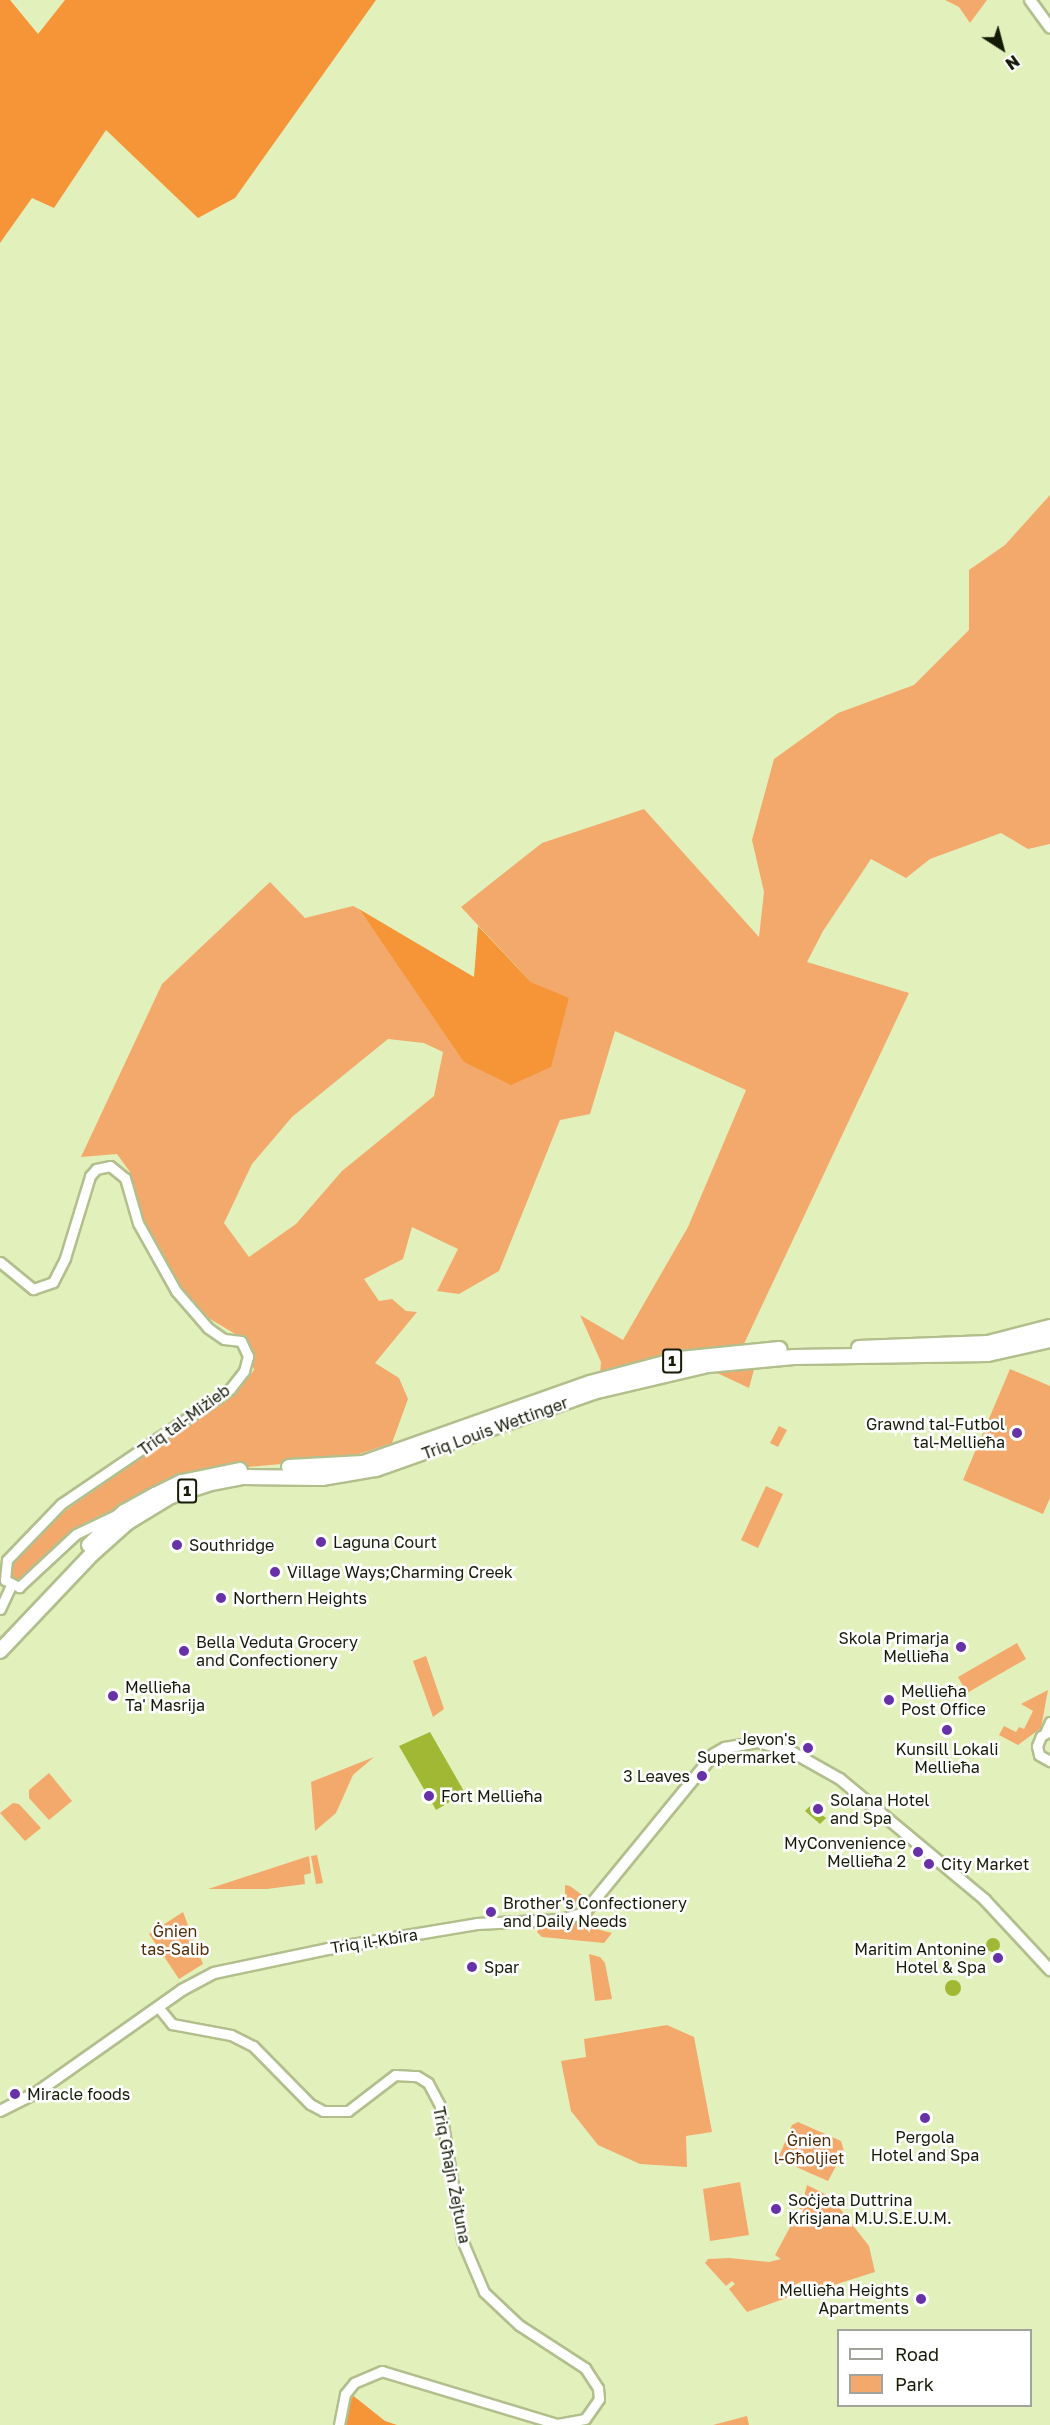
<!DOCTYPE html>
<html>
<head>
<meta charset="utf-8">
<style>
  body { margin:0 }
  #map { position:relative; width:1050px; height:2425px; overflow:hidden; background:#e2f0bc; font-family:"Golos Text",sans-serif }
  div>[style] { position:absolute }
  [style*='--x'] { left:calc(var(--x)*1px); top:calc(var(--y)*1px); width:calc(var(--w)*1px); rotate:calc(var(--a)*1deg) }
  .green>* { inset:0; background:#f4a96c }
  .forest>* { inset:0; background:#f69538 }
  .water>* { inset:0; background:#a0b834 }
  .round { border-radius:50% }
  .roads { filter:drop-shadow(2px 0 #b2bf8d) drop-shadow(-2px 0 #b2bf8d) drop-shadow(0 2px #b2bf8d) drop-shadow(0 -2px #b2bf8d) }
  .tertiary>* { height:9px; margin:-4.5px; padding:0 4.5px; transform-origin:4.5px; border-radius:4.5px; background:#fff }
  .secondary>* { height:10px; margin:-5px; padding:0 5px; transform-origin:5px; border-radius:5px; background:#fff }
  .trunk>* { height:14px; margin:-7px; padding:0 7px; transform-origin:7px; border-radius:7px; background:#fff }
  .dots>* { width:16px; height:16px; translate:-50% -50%; box-sizing:border-box; border:3px solid #fff; border-radius:50% }
  span { translate:-50% -50%; white-space:nowrap; text-align:center; line-height:1.15; -webkit-text-stroke:5px #fff; paint-order:stroke }
  .shield-label span { padding:2px 4px; background:#fff; border:2px solid; border-radius:4px; -webkit-text-stroke-width:0 }
  .shield-label { font-size:15px; color:#161b07; font-weight:700 }
  .street-label { font-size:16px; color:#161b07 }
  .poi-label { font-size:16px; color:#161b07 }
  .right { translate:-100% -50%; text-align:right }
  .left { translate:0 -50%; text-align:left }
  .park-label { font-size:16px; color:#532c06 }
  .legend { position:absolute; left:837px; top:2329px; width:195px; height:78px; box-sizing:border-box; background:#fff; border:2px solid #a2a49c; margin:0; padding:8px 10px; list-style:none; font-size:18px; color:#161b07 }
  .legend li { display:flex; align-items:center; gap:12px; height:30px }
  .legend b { width:30px; border:2px solid #a2a49c }
  .north { position:absolute; left:972px; top:18px; width:60px; height:60px; -webkit-text-stroke:4px #fff; paint-order:stroke; rotate:144deg; font-size:16px; font-weight:700; line-height:24px; text-align:center; color:#161b07 }
  .north::after { content:''; display:block; margin:auto; width:21px; height:27px; background:#161b07; clip-path:polygon(50% 0,100% 100%,50% 72%,0 100%) }
</style>
</head>
<body>
<div id="map">
  <div class="green">
    <div style="clip-path:polygon(945px 0,987px 0,970px 23px,959px 7px)"></div>
    <div style="clip-path:polygon(evenodd,1050px 495px,1050px 844px,1028px 849px,1001px 833px,930px 859px,906px 878px,871px 859px,823px 931px,807px 962px,909px 993px,743px 1346px,600px 1374px,601px 1362px,580px 1315px,623px 1340px,688px 1227px,746px 1090px,615px 1031px,590px 1114px,560px 1120px,499px 1271px,459px 1294px,437px 1291px,458px 1249px,412px 1227px,403px 1259px,364px 1279px,379px 1301px,392px 1299px,406px 1311px,417px 1312px,375px 1363px,399px 1378px,408px 1399px,392px 1443px,347px 1458px,193px 1472px,63px 1538px,17px 1584px,8px 1581px,8px 1568px,56px 1517px,233px 1395px,254px 1370px,245px 1340px,202px 1314px,156px 1256px,141px 1216px,130px 1172px,117px 1154px,81px 1157px,162px 984px,270px 882px,305px 918px,353px 906px,359px 909px,465px 1062px,569px 999px,531px 982px,461px 907px,542px 843px,644px 809px,759px 937px,764px 892px,752px 840px,774px 759px,838px 713px,914px 685px,969px 630px,969px 570px,1005px 545px,1050px 495px,388px 1039px,424px 1043px,443px 1052px,434px 1096px,342px 1171px,296px 1224px,249px 1257px,224px 1223px,252px 1164px,292px 1117px,388px 1039px)"></div>
    <div style="clip-path:polygon(755px 1366px,749px 1388px,715px 1372px,723px 1369px)"></div>
    <div style="clip-path:polygon(1010px 1369px,1050px 1386px,1050px 1498px,1043px 1514px,963px 1480px)"></div>
    <div style="clip-path:polygon(779px 1426px,787px 1430px,778px 1447px,770px 1443px)"></div>
    <div style="clip-path:polygon(766px 1486px,783px 1494px,758px 1548px,741px 1540px)"></div>
    <div style="clip-path:polygon(1017px 1643px,1026px 1659px,967px 1693px,958px 1677px)"></div>
    <div style="clip-path:polygon(426px 1656px,444px 1709px,433px 1717px,413px 1661px)"></div>
    <div style="clip-path:polygon(1048px 1690px,1041px 1728px,1018px 1745px,999px 1735px,1004px 1726px,1016px 1732px,1019px 1727px,1024px 1729px,1033px 1711px,1021px 1704px)"></div>
    <div style="clip-path:polygon(942px 1703px,964px 1713px,978px 1706px,981px 1710px,963px 1717px,941px 1706px)"></div>
    <div style="clip-path:polygon(374px 1757px,353px 1775px,336px 1813px,315px 1831px,311px 1782px)"></div>
    <div style="clip-path:polygon(49px 1773px,72px 1801px,49px 1820px,29px 1798px,29px 1790px)"></div>
    <div style="clip-path:polygon(13px 1803px,19px 1804px,41px 1828px,25px 1841px,0 1813px)"></div>
    <div style="clip-path:polygon(317px 1855px,323px 1883px,316px 1884px,311px 1856px)"></div>
    <div style="clip-path:polygon(309px 1856px,311px 1873px,304px 1875px,305px 1884px,267px 1889px,208px 1889px)"></div>
    <div style="clip-path:polygon(565px 1885px,570px 1886px,589px 1900px,565px 1909px)"></div>
    <div style="clip-path:polygon(598px 1908px,585px 1926px,612px 1933px,604px 1943px,542px 1937px,537px 1932px,542px 1923px,565px 1924px)"></div>
    <div style="clip-path:polygon(183px 1912px,203px 1964px,179px 1979px,149px 1934px)"></div>
    <div style="clip-path:polygon(589px 1954px,600px 1957px,605px 1963px,612px 1999px,595px 2001px)"></div>
    <div style="clip-path:polygon(667px 2025px,694px 2037px,712px 2132px,686px 2136px,687px 2167px,640px 2164px,598px 2145px,571px 2111px,561px 2061px,586px 2057px,584px 2039px)"></div>
    <div style="clip-path:polygon(798px 2122px,841px 2141px,844px 2151px,828px 2181px,778px 2159px,792px 2125px)"></div>
    <div style="clip-path:polygon(740px 2182px,749px 2235px,710px 2241px,703px 2189px)"></div>
    <div style="clip-path:polygon(807px 2185px,831px 2197px,869px 2246px,875px 2272px,812px 2292px,801px 2282px,787px 2288px,789px 2297px,747px 2312px,729px 2289px,735px 2284px,732px 2281px,726px 2286px,705px 2263px,708px 2259px,729px 2258px,769px 2262px,781px 2259px,775px 2255px,802px 2205px)"></div>
    <div style="clip-path:polygon(747px 2416px,749px 2425px,713px 2425px)"></div>
  </div>
  <div class="forest">
    <div style="clip-path:polygon(0 0,10px 0,38px 34px,65px 0,376px 0,235px 198px,198px 218px,106px 130px,54px 208px,32px 198px,0 243px)"></div>
    <div style="clip-path:polygon(359px 909px,474px 977px,478px 926px,531px 982px,569px 998px,551px 1067px,511px 1085px,464px 1062px)"></div>
    <div style="clip-path:polygon(351px 2394px,385px 2421px,397px 2425px,346px 2425px,343px 2419px)"></div>
  </div>
  <div class="water">
    <div style="clip-path:polygon(430px 1732px,465px 1793px,436px 1810px,399px 1746px)"></div>
    <div style="clip-path:polygon(810px 1806px,826px 1818px,820px 1824px,805px 1811px)"></div>
    <div class="round" style="left:986px;top:1938px;width:14px;height:14px"></div>
    <div class="round" style="left:945px;top:1980px;width:16px;height:16px"></div>
  </div>
  <div class="roads">
    <div class="tertiary">
      <div style="--x:0;--y:1262;--w:43;--a:39.3"></div>
      <div style="--x:33;--y:1289;--w:21;--a:-19"></div>
      <div style="--x:53;--y:1282;--w:27;--a:-63"></div>
      <div style="--x:65;--y:1258;--w:86;--a:-73"></div>
      <div style="--x:90;--y:1176;--w:9;--a:-49"></div>
      <div style="--x:96;--y:1169;--w:14;--a:-12"></div>
      <div style="--x:110;--y:1166;--w:19;--a:39"></div>
      <div style="--x:125;--y:1178;--w:47;--a:73.9"></div>
      <div style="--x:138;--y:1223;--w:78;--a:60.8"></div>
      <div style="--x:176;--y:1291;--w:49;--a:49.1"></div>
      <div style="--x:208;--y:1328;--w:19;--a:35"></div>
      <div style="--x:224;--y:1339;--w:17;--a:7"></div>
      <div style="--x:241;--y:1341;--w:17;--a:65"></div>
      <div style="--x:248;--y:1356;--w:16;--a:105"></div>
      <div style="--x:244;--y:1371;--w:23;--a:128"></div>
      <div style="--x:230;--y:1389;--w:204;--a:145.8"></div>
      <div style="--x:61;--y:1504;--w:78;--a:134"></div>
      <div style="--x:7;--y:1560;--w:20;--a:96"></div>
      <div style="--x:5;--y:1580;--w:16;--a:27"></div>
      <div style="--x:19;--y:1587;--w:78;--a:-42.9"></div>
      <div style="--x:76;--y:1534;--w:47;--a:-25.5"></div>
      <div style="--x:0;--y:1609;--w:26;--a:-65"></div>
      <div style="--x:1050;--y:1731;--w:10;--a:151"></div>
      <div style="--x:1041;--y:1736;--w:11;--a:112"></div>
      <div style="--x:1037;--y:1746;--w:9;--a:77"></div>
      <div style="--x:1039;--y:1755;--w:13;--a:29"></div>
      <div style="--x:1045;--y:1733;--w:12;--a:-66"></div>
      <div style="--x:159;--y:2008;--w:21;--a:51"></div>
      <div style="--x:172;--y:2024;--w:60;--a:10.6"></div>
      <div style="--x:231;--y:2035;--w:25;--a:27"></div>
      <div style="--x:253;--y:2046;--w:81;--a:45.5"></div>
      <div style="--x:310;--y:2104;--w:15;--a:28"></div>
      <div style="--x:323;--y:2111;--w:25;--a:0"></div>
      <div style="--x:348;--y:2111;--w:59;--a:-37.5"></div>
      <div style="--x:395;--y:2075;--w:22;--a:3"></div>
      <div style="--x:417;--y:2076;--w:13;--a:32"></div>
      <div style="--x:428;--y:2083;--w:26;--a:62"></div>
      <div style="--x:440;--y:2106;--w:136;--a:80.7"></div>
      <div style="--x:462;--y:2240;--w:56;--a:67.1"></div>
      <div style="--x:484;--y:2292;--w:48;--a:43.3"></div>
      <div style="--x:519;--y:2325;--w:79;--a:33.1"></div>
      <div style="--x:585;--y:2368;--w:24;--a:57"></div>
      <div style="--x:598;--y:2388;--w:11;--a:85"></div>
      <div style="--x:599;--y:2399;--w:24;--a:125"></div>
      <div style="--x:585;--y:2419;--w:28;--a:170"></div>
      <div style="--x:557;--y:2424;--w:183;--a:-163.2"></div>
      <div style="--x:382;--y:2371;--w:30;--a:157"></div>
      <div style="--x:354;--y:2383;--w:14;--a:129"></div>
      <div style="--x:345;--y:2394;--w:32;--a:101"></div>
    </div>
    <div class="secondary">
      <div style="--x:1030;--y:0;--w:34;--a:54"></div>
      <div style="--x:0;--y:2111;--w:40;--a:-26.6"></div>
      <div style="--x:36;--y:2093;--w:179;--a:-35.2"></div>
      <div style="--x:182;--y:1990;--w:36;--a:-28"></div>
      <div style="--x:214;--y:1973;--w:116;--a:-11.9"></div>
      <div style="--x:328;--y:1949;--w:151;--a:-9.5"></div>
      <div style="--x:477;--y:1924;--w:85;--a:-2.7"></div>
      <div style="--x:562;--y:1920;--w:23;--a:-18"></div>
      <div style="--x:584;--y:1913;--w:205;--a:-50.7"></div>
      <div style="--x:714;--y:1754;--w:13;--a:-29"></div>
      <div style="--x:725;--y:1748;--w:35;--a:-10"></div>
      <div style="--x:759;--y:1742;--w:34;--a:17"></div>
      <div style="--x:792;--y:1752;--w:55;--a:29.4"></div>
      <div style="--x:840;--y:1779;--w:189;--a:39.8"></div>
      <div style="--x:985;--y:1900;--w:96;--a:47.1"></div>
    </div>
    <div class="trunk">
      <div style="--x:859;--y:1348;--w:129;--a:-2.2"></div>
      <div style="--x:988;--y:1343;--w:64;--a:-14.5"></div>
      <div style="--x:289;--y:1467;--w:74;--a:-3.1"></div>
      <div style="--x:363;--y:1463;--w:241;--a:-19.4"></div>
      <div style="--x:590;--y:1383;--w:93;--a:-14.9"></div>
      <div style="--x:680;--y:1359;--w:100;--a:-5.7"></div>
      <div style="--x:89;--y:1545;--w:48;--a:-43.3"></div>
      <div style="--x:124;--y:1512;--w:35;--a:-29"></div>
      <div style="--x:155;--y:1495;--w:30;--a:-26"></div>
      <div style="--x:182;--y:1482;--w:59;--a:-11.7"></div>
      <div style="--x:0;--y:1651;--w:134;--a:-46.5"></div>
      <div style="--x:92;--y:1554;--w:48;--a:-41.6"></div>
      <div style="--x:128;--y:1522;--w:50;--a:-31.2"></div>
      <div style="--x:171;--y:1496;--w:38;--a:-18"></div>
      <div style="--x:207;--y:1484;--w:37;--a:-11"></div>
      <div style="--x:243;--y:1477;--w:79;--a:0.7"></div>
      <div style="--x:322;--y:1478;--w:55;--a:-9.5"></div>
      <div style="--x:376;--y:1469;--w:230;--a:-19.5"></div>
      <div style="--x:593;--y:1392;--w:118;--a:-13.2"></div>
      <div style="--x:708;--y:1365;--w:86;--a:-5.3"></div>
      <div style="--x:794;--y:1357;--w:194;--a:-0.9"></div>
      <div style="--x:988;--y:1354;--w:64;--a:-12.7"></div>
    </div>
  </div>
  <div class="dots">
    <div style="left:1017px;top:1433px;background:#6731a8"></div>
    <div style="left:321px;top:1542px;background:#6731a8"></div>
    <div style="left:177px;top:1545px;background:#6731a8"></div>
    <div style="left:275px;top:1572px;background:#6731a8"></div>
    <div style="left:221px;top:1598px;background:#6731a8"></div>
    <div style="left:961px;top:1647px;background:#6731a8"></div>
    <div style="left:184px;top:1651px;background:#6731a8"></div>
    <div style="left:113px;top:1696px;background:#6731a8"></div>
    <div style="left:889px;top:1700px;background:#6731a8"></div>
    <div style="left:947px;top:1730px;background:#6731a8"></div>
    <div style="left:808px;top:1748px;background:#6731a8"></div>
    <div style="left:702px;top:1776px;background:#6731a8"></div>
    <div style="left:429px;top:1796px;background:#6731a8"></div>
    <div style="left:818px;top:1809px;background:#6731a8"></div>
    <div style="left:918px;top:1852px;background:#6731a8"></div>
    <div style="left:929px;top:1864px;background:#6731a8"></div>
    <div style="left:491px;top:1912px;background:#6731a8"></div>
    <div style="left:998px;top:1958px;background:#6731a8"></div>
    <div style="left:472px;top:1967px;background:#6731a8"></div>
    <div style="left:15px;top:2094px;background:#6731a8"></div>
    <div style="left:925px;top:2118px;background:#6731a8"></div>
    <div style="left:776px;top:2209px;background:#6731a8"></div>
    <div style="left:921px;top:2299px;background:#6731a8"></div>
  </div>
  <div class="shield-label">
    <span style="left:672px;top:1361px">1</span>
    <span style="left:187px;top:1491px">1</span>
  </div>
  <div class="street-label">
    <span style="left:184px;top:1420px;rotate:-36deg">Triq tal-Miżieb</span>
    <span style="left:495px;top:1428px;rotate:-20deg">Triq Louis Wettinger</span>
    <span style="left:374px;top:1941px;rotate:-9deg">Triq il-Kbira</span>
    <span style="left:452px;top:2175px;rotate:79deg">Triq Għajn Żejtuna</span>
  </div>
  <div class="poi-label">
    <span class="right" style="left:1005px;top:1433px">Grawnd tal-Futbol<br>tal-Mellieħa</span>
    <span class="left" style="left:333px;top:1542px">Laguna Court</span>
    <span class="left" style="left:189px;top:1545px">Southridge</span>
    <span class="left" style="left:287px;top:1572px">Village Ways;Charming Creek</span>
    <span class="left" style="left:233px;top:1598px">Northern Heights</span>
    <span class="right" style="left:949px;top:1647px">Skola Primarja<br>Mellieħa</span>
    <span class="left" style="left:196px;top:1651px">Bella Veduta Grocery<br>and Confectionery</span>
    <span class="left" style="left:125px;top:1696px">Mellieħa<br>Ta' Masrija</span>
    <span class="left" style="left:901px;top:1700px">Mellieħa<br>Post Office</span>
    <span class="right" style="left:796px;top:1748px">Jevon's<br>Supermarket</span>
    <span style="left:947px;top:1758px">Kunsill Lokali<br>Mellieħa</span>
    <span class="right" style="left:690px;top:1776px">3 Leaves</span>
    <span class="left" style="left:441px;top:1796px">Fort Mellieħa</span>
    <span class="left" style="left:830px;top:1809px">Solana Hotel<br>and Spa</span>
    <span class="right" style="left:906px;top:1852px">MyConvenience<br>Mellieħa 2</span>
    <span class="left" style="left:941px;top:1864px">City Market</span>
    <span class="left" style="left:503px;top:1912px">Brother's Confectionery<br>and Daily Needs</span>
    <span class="right" style="left:986px;top:1958px">Maritim Antonine<br>Hotel &amp; Spa</span>
    <span class="left" style="left:484px;top:1967px">Spar</span>
    <span class="left" style="left:27px;top:2094px">Miracle foods</span>
    <span style="left:925px;top:2146px">Pergola<br>Hotel and Spa</span>
    <span class="left" style="left:788px;top:2209px">Soċjeta Duttrina<br>Krisjana M.U.S.E.U.M.</span>
    <span class="right" style="left:909px;top:2299px">Mellieħa Heights<br>Apartments</span>
  </div>
  <div class="park-label">
    <span style="left:175px;top:1940px">Ġnien<br>tas-Salib</span>
    <span style="left:809px;top:2149px">Ġnien<br>l-Għoljiet</span>
  </div>
  <ul class="legend">
  <li><b style="height:8px;background:#fff"></b>Road</li>
  <li><b style="height:16px;background:#f4a96c"></b>Park</li>
  </ul>
  <div class="north">N</div>
</div>
</body>
</html>
